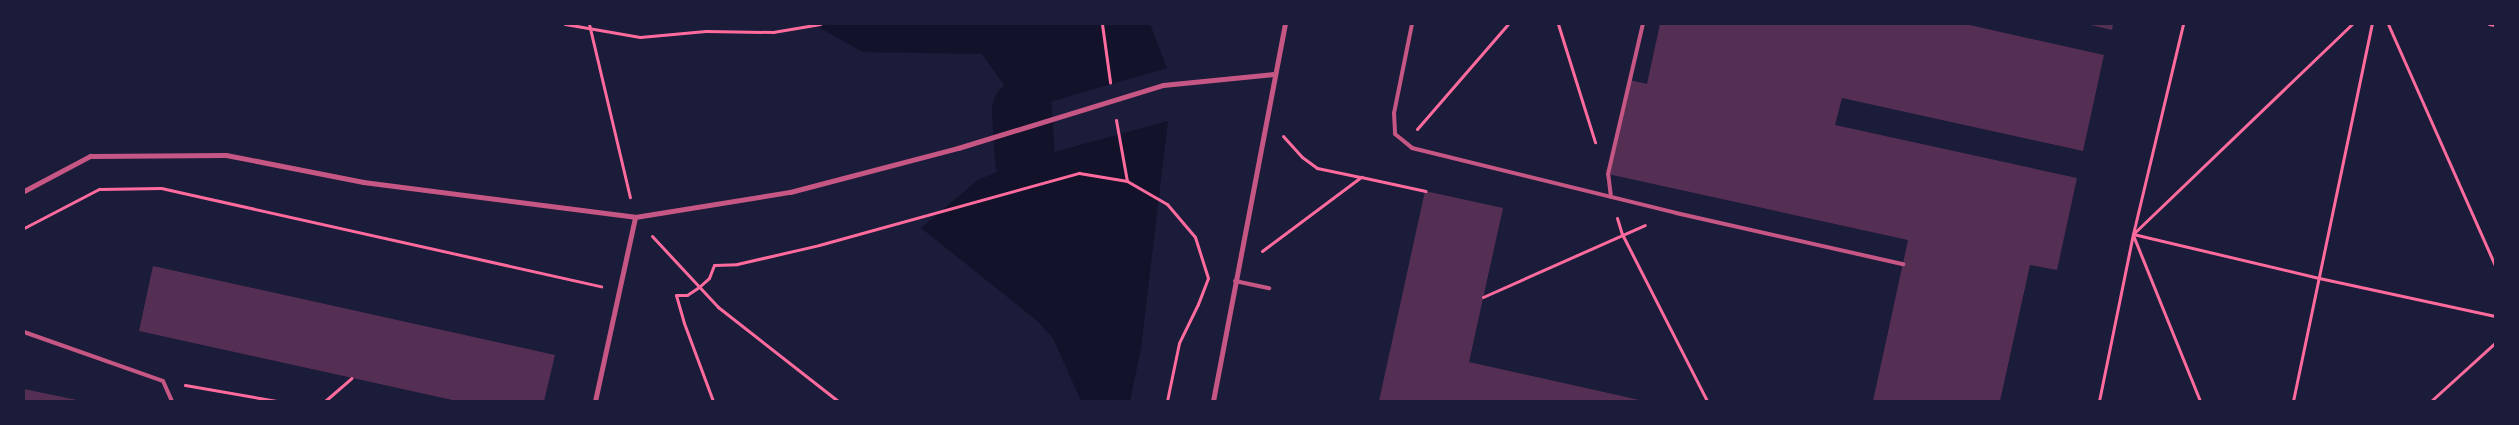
<!DOCTYPE html>
<html>
<head>
<meta charset="utf-8">
<style>
  body { margin:0 }
  #map { position:relative; width:2519px; height:425px; overflow:hidden; background:#1b1b3a; font-family:Karla,sans-serif }
  div>[style] { position:absolute }
  [style*='--x'] { left:calc(var(--x)*1px); top:calc(var(--y)*1px); width:calc(var(--w)*1px); rotate:calc(var(--a)*1deg) }
  .water>* { inset:0; background:#12122b }
  .river>* { height:60px; margin:-30px; padding:0 30px; transform-origin:30px; border-radius:30px; background:#12122b }
  .building>* { inset:0; background:#542f53 }
  .path>* { height:3px; margin:-1.5px; padding:0 1.5px; transform-origin:1.5px; border-radius:1.5px; background:#ff6b9d }
  .service>* { height:4px; margin:-2px; padding:0 2px; transform-origin:2px; border-radius:2px; background:#c65784 }
  .minor>* { height:5px; margin:-2.5px; padding:0 2.5px; transform-origin:2.5px; border-radius:2.5px; background:#c65784 }
  span { translate:-50% -50%; white-space:nowrap; text-align:center; line-height:1.15; -webkit-text-stroke:5px #1b1b3a; paint-order:stroke }
  .frame { position:absolute; inset:0; border:25px solid #1b1b3a; pointer-events:none }
</style>
</head>
<body>
<div id="map">
  <div class="water">
    <div style="clip-path:polygon(813px 24px,1150px 24px,1167px 68px,1022px 110px,982px 54px,863px 52px)"></div>
    <div style="clip-path:polygon(1168px 121px,1141px 348px,1130px 401px,1081px 401px,1053px 338px,1036px 320px,921px 228px,978px 180px,1025px 160px)"></div>
  </div>
  <div class="river">
    <div style="--x:1022;--y:110;--w:50;--a:86.6"></div>
  </div>
  <div class="building">
    <div style="clip-path:polygon(1660px 24px,1965px 24px,2104px 55px,2083px 151px,1842px 98px,1835px 125px,2077px 178px,2057px 270px,2030px 265px,2000px 401px,1873px 401px,1908px 240px,1608px 174px,1629px 80px,1647px 84px)"></div>
    <div style="clip-path:polygon(2086px 24px,2113px 24px,2112px 30px)"></div>
    <div style="clip-path:polygon(1425px 191px,1503px 208px,1469px 362px,1644px 401px,1379px 401px)"></div>
    <div style="clip-path:polygon(153px 266px,555px 355px,544px 401px,457px 401px,139px 331px)"></div>
    <div style="clip-path:polygon(24px 389px,77px 400px,76px 401px,24px 401px)"></div>
  </div>
  <div class="path">
    <div style="--x:565;--y:24;--w:76;--a:9.8"></div>
    <div style="--x:640;--y:37;--w:66;--a:-5.2"></div>
    <div style="--x:706;--y:31;--w:67;--a:0.9"></div>
    <div style="--x:773;--y:32;--w:48;--a:-9.7"></div>
    <div style="--x:589;--y:24;--w:178;--a:76.7"></div>
    <div style="--x:1102;--y:24;--w:59;--a:82.1"></div>
    <div style="--x:1558;--y:24;--w:124;--a:72.6"></div>
    <div style="--x:2352;--y:24;--w:303;--a:136.2"></div>
    <div style="--x:2133;--y:234;--w:191;--a:13.3"></div>
    <div style="--x:2319;--y:278;--w:180;--a:12.2"></div>
    <div style="--x:2388;--y:24;--w:264;--a:66.1"></div>
    <div style="--x:2489;--y:24;--w:6;--a:9"></div>
    <div style="--x:1116;--y:120;--w:62;--a:79.8"></div>
    <div style="--x:1417;--y:129;--w:139;--a:-49.1"></div>
    <div style="--x:1283;--y:136;--w:28;--a:48"></div>
    <div style="--x:1302;--y:157;--w:19;--a:36"></div>
    <div style="--x:1317;--y:168;--w:44;--a:11.8"></div>
    <div style="--x:1617;--y:218;--w:17;--a:73"></div>
    <div style="--x:1622;--y:234;--w:187;--a:63"></div>
    <div style="--x:24;--y:228;--w:85;--a:-27.5"></div>
    <div style="--x:99;--y:189;--w:62;--a:-0.9"></div>
    <div style="--x:161;--y:188;--w:451;--a:12.6"></div>
    <div style="--x:2133;--y:235;--w:179;--a:68"></div>
    <div style="--x:652;--y:236;--w:97;--a:47.1"></div>
    <div style="--x:718;--y:307;--w:152;--a:38.1"></div>
    <div style="--x:1262;--y:251;--w:124;--a:-36.8"></div>
    <div style="--x:1361;--y:177;--w:66;--a:12.3"></div>
    <div style="--x:1483;--y:297;--w:177;--a:-24"></div>
    <div style="--x:185;--y:385;--w:93;--a:9.9"></div>
    <div style="--x:325;--y:401;--w:35;--a:-41"></div>
    <div style="--x:713;--y:401;--w:83;--a:-110.4"></div>
    <div style="--x:684;--y:323;--w:29;--a:-106"></div>
    <div style="--x:676;--y:295;--w:11;--a:0"></div>
    <div style="--x:687;--y:295;--w:14;--a:-34"></div>
    <div style="--x:699;--y:287;--w:13;--a:-42"></div>
    <div style="--x:709;--y:278;--w:14;--a:-69"></div>
    <div style="--x:714;--y:265;--w:23;--a:-2"></div>
    <div style="--x:737;--y:264;--w:84;--a:-13"></div>
    <div style="--x:819;--y:245;--w:270;--a:-15.5"></div>
    <div style="--x:1079;--y:173;--w:49;--a:9.5"></div>
    <div style="--x:1127;--y:181;--w:46;--a:29.9"></div>
    <div style="--x:1167;--y:204;--w:43;--a:49.7"></div>
    <div style="--x:1195;--y:237;--w:43;--a:72.4"></div>
    <div style="--x:1208;--y:278;--w:28;--a:111"></div>
    <div style="--x:1198;--y:304;--w:43;--a:116"></div>
    <div style="--x:1179;--y:343;--w:59;--a:101.7"></div>
    <div style="--x:2099;--y:401;--w:170;--a:-78.5"></div>
    <div style="--x:2133;--y:234;--w:216;--a:-76.6"></div>
    <div style="--x:2293;--y:401;--w:385;--a:-78.2"></div>
    <div style="--x:2431;--y:401;--w:86;--a:-42.2"></div>
  </div>
  <div class="service">
    <div style="--x:1412;--y:24;--w:91;--a:101.4"></div>
    <div style="--x:1394;--y:113;--w:21;--a:87"></div>
    <div style="--x:1395;--y:134;--w:22;--a:39"></div>
    <div style="--x:1412;--y:148;--w:272;--a:13.8"></div>
    <div style="--x:1676;--y:213;--w:233;--a:12.7"></div>
    <div style="--x:1611;--y:197;--w:23;--a:-97"></div>
    <div style="--x:1608;--y:174;--w:154;--a:-76.9"></div>
    <div style="--x:1235;--y:281;--w:35;--a:12"></div>
    <div style="--x:24;--y:332;--w:147;--a:19.4"></div>
    <div style="--x:163;--y:381;--w:22;--a:66"></div>
  </div>
  <div class="minor">
    <div style="--x:24;--y:191;--w:75;--a:-27.9"></div>
    <div style="--x:90;--y:156;--w:136;--a:-0.4"></div>
    <div style="--x:226;--y:155;--w:140;--a:11.1"></div>
    <div style="--x:363;--y:182;--w:274;--a:7.3"></div>
    <div style="--x:635;--y:217;--w:157;--a:-9.2"></div>
    <div style="--x:790;--y:192;--w:174;--a:-14.7"></div>
    <div style="--x:958;--y:148;--w:214;--a:-17.1"></div>
    <div style="--x:1163;--y:85;--w:112;--a:-5.7"></div>
    <div style="--x:595;--y:401;--w:188;--a:-77.7"></div>
    <div style="--x:1213;--y:401;--w:384;--a:-79.2"></div>
  </div>
  <div class="frame"></div>
</div>
</body>
</html>
